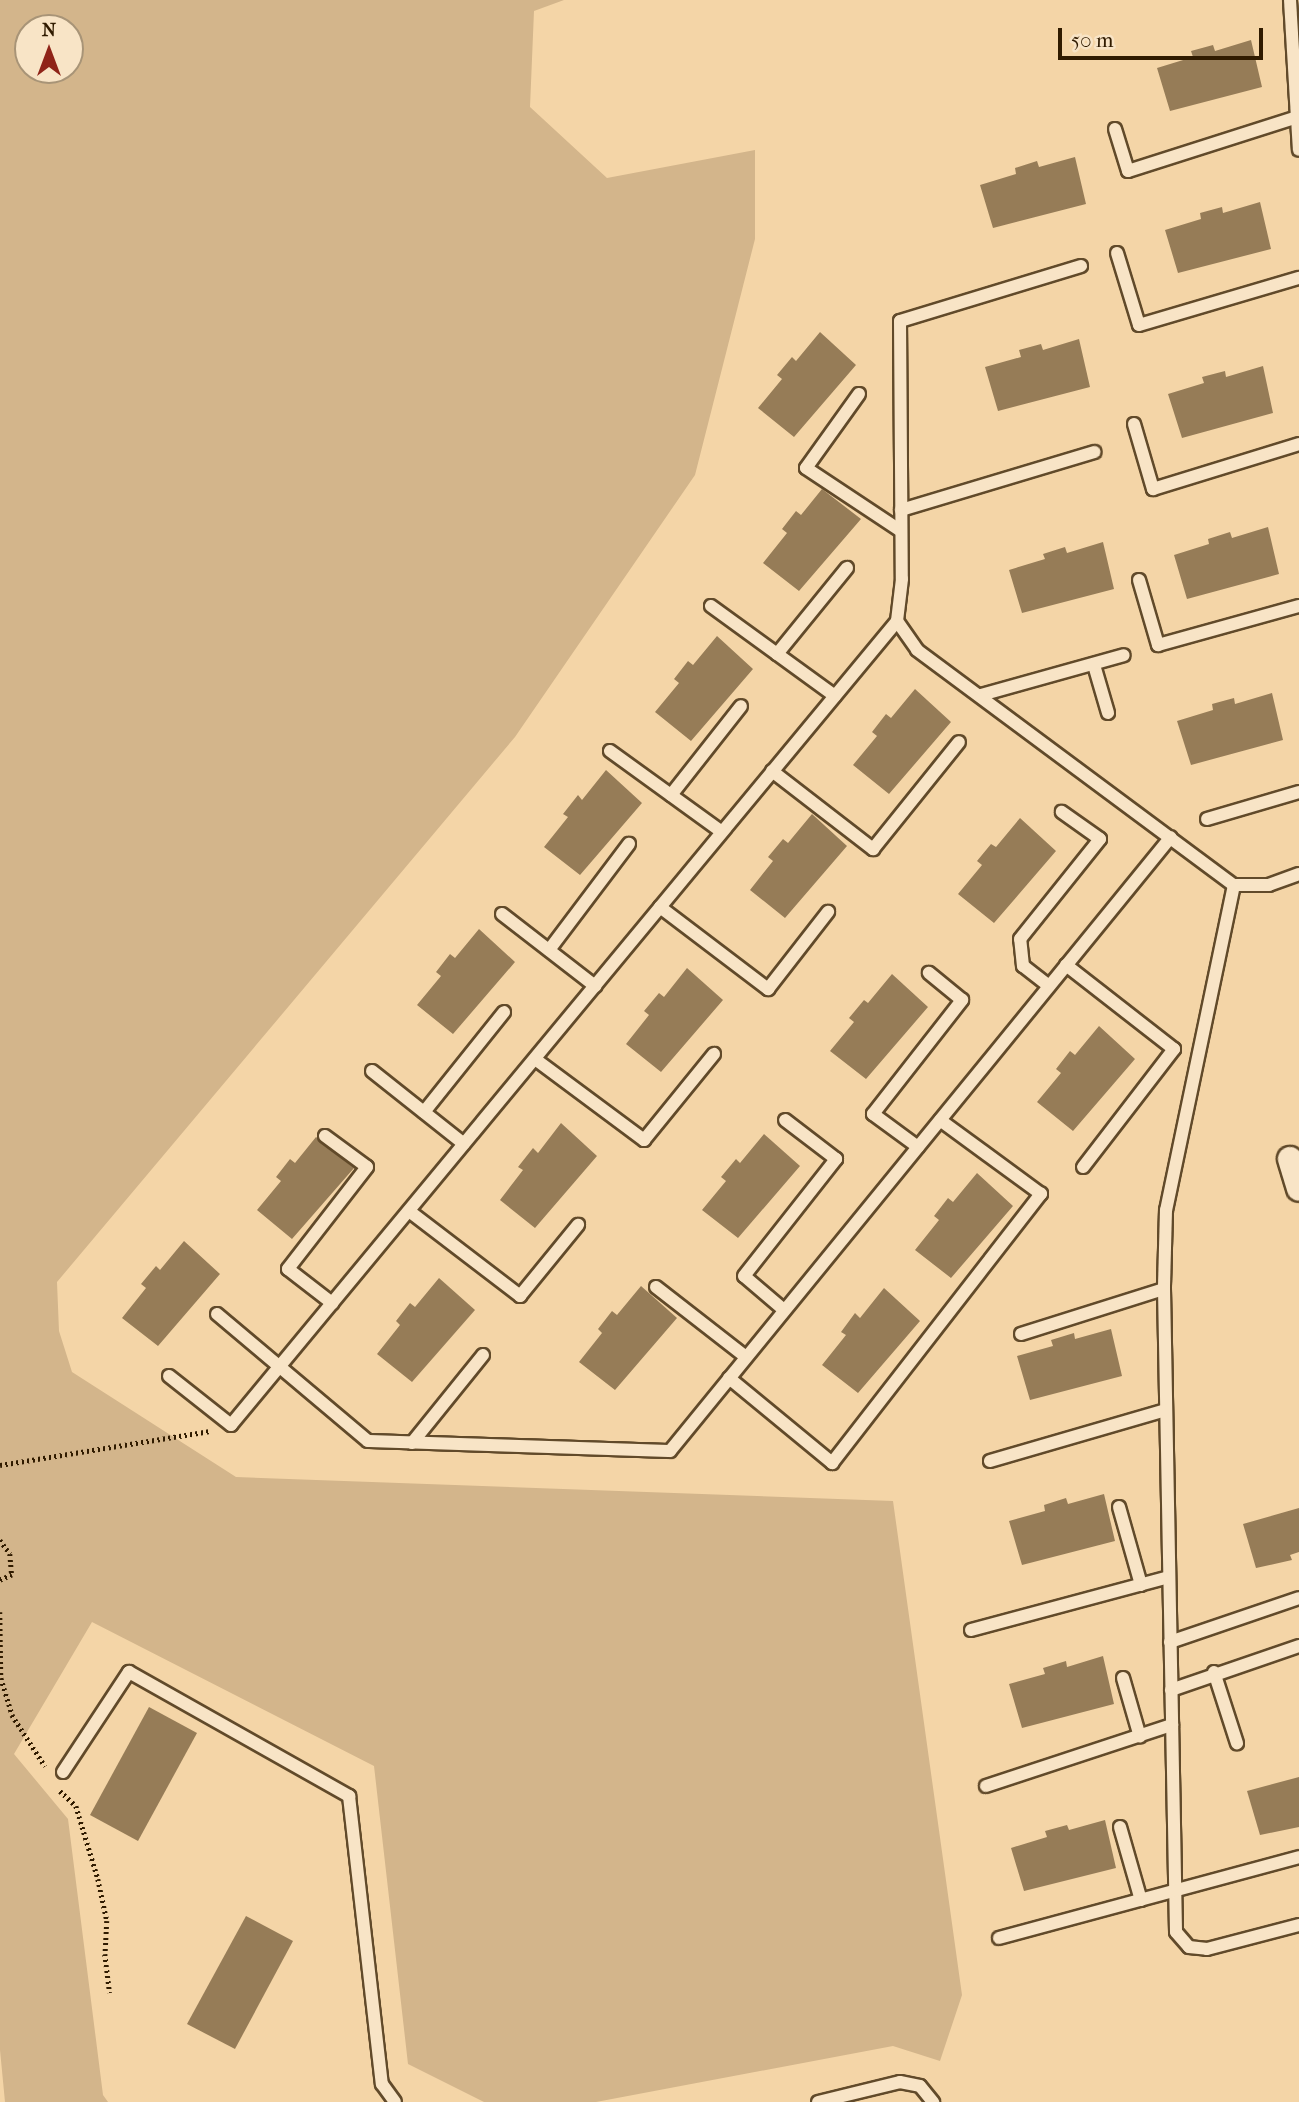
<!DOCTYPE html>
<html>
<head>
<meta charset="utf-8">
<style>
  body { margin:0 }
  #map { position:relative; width:1299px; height:2102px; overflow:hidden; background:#f4d5a7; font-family:"IM FELL French Canon",serif }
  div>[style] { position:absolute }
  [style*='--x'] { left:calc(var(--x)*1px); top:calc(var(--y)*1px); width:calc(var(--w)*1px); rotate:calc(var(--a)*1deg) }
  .green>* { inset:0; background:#d3b58b }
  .building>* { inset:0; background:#967c57 }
  .path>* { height:4.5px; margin-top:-2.25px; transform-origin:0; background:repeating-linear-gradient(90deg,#301b00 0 2px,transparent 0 5.5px) }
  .roads { filter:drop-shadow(2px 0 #614a2a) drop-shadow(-2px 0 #614a2a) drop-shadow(0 2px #614a2a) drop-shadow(0 -2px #614a2a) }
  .lane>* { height:12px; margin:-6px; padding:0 6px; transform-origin:6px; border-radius:6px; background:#f8e4c6 }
  .street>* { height:24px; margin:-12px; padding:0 12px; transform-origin:12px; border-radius:12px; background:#f8e4c6 }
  span { translate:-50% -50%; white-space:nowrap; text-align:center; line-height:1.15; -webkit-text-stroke:5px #f8e4c6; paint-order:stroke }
  .north { position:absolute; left:14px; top:14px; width:70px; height:70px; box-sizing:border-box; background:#f8e4c6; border:2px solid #a89477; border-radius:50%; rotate:0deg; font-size:19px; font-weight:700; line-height:28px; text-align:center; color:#301b00 }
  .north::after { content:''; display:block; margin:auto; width:24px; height:32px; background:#8f2418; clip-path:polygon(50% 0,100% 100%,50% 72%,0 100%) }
  .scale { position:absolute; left:1058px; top:28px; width:205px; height:32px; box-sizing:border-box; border:4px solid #301b00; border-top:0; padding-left:9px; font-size:21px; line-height:24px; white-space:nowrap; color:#301b00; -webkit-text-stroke:5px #f8e4c6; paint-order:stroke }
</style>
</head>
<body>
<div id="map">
  <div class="green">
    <div style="clip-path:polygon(evenodd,0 0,564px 0,534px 11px,530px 107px,607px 178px,755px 150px,755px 239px,695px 475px,515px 737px,57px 1282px,59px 1331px,72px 1372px,236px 1477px,893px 1501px,962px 1995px,940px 2061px,893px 2046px,596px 2102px,484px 2102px,408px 2064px,374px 1766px,92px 1622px,14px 1754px,68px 1819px,103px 2095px,108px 2102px,5px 2102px,0 2050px,0 0,70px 28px,70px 70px,28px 70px,28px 28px,70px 28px)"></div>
  </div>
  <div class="building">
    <div style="clip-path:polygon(1251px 40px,1262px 87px,1170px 111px,1157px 68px,1193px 57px,1191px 51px,1213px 45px,1215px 51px)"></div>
    <div style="clip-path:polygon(1075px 157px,1086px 204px,993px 228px,980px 185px,1016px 174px,1015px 168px,1037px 161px,1039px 167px)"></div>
    <div style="clip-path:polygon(1260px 202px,1271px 249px,1178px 273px,1165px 230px,1201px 219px,1200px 213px,1222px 207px,1223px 213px)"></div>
    <div style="clip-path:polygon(820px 332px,856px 365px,794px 437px,758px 408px,782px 379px,777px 375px,792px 357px,796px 361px)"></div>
    <div style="clip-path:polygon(1079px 339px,1090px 387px,998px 411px,985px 367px,1021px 357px,1019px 350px,1041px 344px,1043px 350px)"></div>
    <div style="clip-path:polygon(1263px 366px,1273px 413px,1182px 438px,1168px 394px,1204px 383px,1202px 377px,1225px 371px,1226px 377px)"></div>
    <div style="clip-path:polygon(822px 489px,861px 519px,799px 591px,763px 563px,787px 533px,782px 529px,796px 511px,801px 515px)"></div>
    <div style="clip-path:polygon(1268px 527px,1279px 574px,1187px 599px,1174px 555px,1209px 544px,1208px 539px,1230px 532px,1232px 538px)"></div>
    <div style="clip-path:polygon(1103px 542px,1114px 589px,1022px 613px,1009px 570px,1045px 559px,1043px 554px,1065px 547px,1067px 553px)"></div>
    <div style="clip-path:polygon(717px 636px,753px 669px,691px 741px,655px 712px,679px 683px,674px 679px,688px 661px,693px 665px)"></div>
    <div style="clip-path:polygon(915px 689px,951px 722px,889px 794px,853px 765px,877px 736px,872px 732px,886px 714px,891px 718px)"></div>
    <div style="clip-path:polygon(1272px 693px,1283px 740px,1191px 765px,1177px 721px,1213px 710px,1212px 704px,1234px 698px,1235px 704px)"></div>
    <div style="clip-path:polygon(606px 770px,642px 803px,580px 875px,544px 847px,568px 817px,563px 814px,578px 795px,582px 800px)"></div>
    <div style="clip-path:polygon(812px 814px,847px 846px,785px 918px,750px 890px,773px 861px,768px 857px,783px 839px,788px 843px)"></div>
    <div style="clip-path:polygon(1020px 818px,1056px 851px,994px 923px,958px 894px,982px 865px,977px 861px,991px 844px,996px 847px)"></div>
    <div style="clip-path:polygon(479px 929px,515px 962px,453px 1034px,417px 1005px,441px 976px,436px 972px,450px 954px,455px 958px)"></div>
    <div style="clip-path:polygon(687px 968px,723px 1000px,661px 1072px,626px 1044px,649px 1015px,644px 1011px,659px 993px,664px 997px)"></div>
    <div style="clip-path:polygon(892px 974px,928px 1007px,866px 1079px,830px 1051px,854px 1022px,849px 1018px,864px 1000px,868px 1003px)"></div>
    <div style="clip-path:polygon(1099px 1026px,1135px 1059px,1073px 1131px,1037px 1102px,1061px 1073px,1056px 1069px,1070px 1051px,1075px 1055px)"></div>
    <div style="clip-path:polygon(561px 1123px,597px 1156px,535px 1228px,500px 1200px,523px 1170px,518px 1167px,533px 1148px,538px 1153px)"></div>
    <div style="clip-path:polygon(764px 1134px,800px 1166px,738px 1238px,702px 1210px,726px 1181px,721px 1177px,736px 1159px,740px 1163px)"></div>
    <div style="clip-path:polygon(316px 1137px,354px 1168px,292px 1239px,257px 1210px,281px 1181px,276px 1177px,290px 1159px,295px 1163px)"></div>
    <div style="clip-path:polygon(977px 1173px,1013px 1206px,951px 1278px,915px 1250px,939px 1220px,934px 1216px,948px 1198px,953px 1202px)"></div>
    <div style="clip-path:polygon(184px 1241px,220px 1274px,158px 1346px,122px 1318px,146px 1288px,141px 1284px,156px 1266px,160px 1270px)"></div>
    <div style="clip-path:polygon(439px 1278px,475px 1310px,412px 1382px,377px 1354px,400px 1325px,396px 1321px,410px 1303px,415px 1307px)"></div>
    <div style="clip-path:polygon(641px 1286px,677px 1318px,615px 1390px,579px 1362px,602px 1333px,598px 1329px,612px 1311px,617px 1315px)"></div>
    <div style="clip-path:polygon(884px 1288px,920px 1321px,858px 1393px,822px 1365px,846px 1335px,841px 1332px,855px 1313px,860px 1318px)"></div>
    <div style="clip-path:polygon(1111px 1329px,1122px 1376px,1030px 1400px,1017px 1356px,1053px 1346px,1051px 1340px,1074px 1333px,1075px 1339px)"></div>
    <div style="clip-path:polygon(1104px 1494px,1115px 1541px,1022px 1565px,1009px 1521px,1045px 1511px,1044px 1505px,1066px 1498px,1068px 1504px)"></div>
    <div style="clip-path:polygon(1299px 1508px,1299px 1552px,1290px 1555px,1292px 1560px,1256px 1568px,1243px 1524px)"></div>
    <div style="clip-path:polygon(1103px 1656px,1114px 1704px,1022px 1728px,1009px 1684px,1045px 1674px,1043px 1668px,1066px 1661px,1067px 1667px)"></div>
    <div style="clip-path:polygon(149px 1707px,197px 1733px,138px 1841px,90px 1815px)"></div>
    <div style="clip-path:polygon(1299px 1777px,1299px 1827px,1260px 1835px,1247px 1791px)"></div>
    <div style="clip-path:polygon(1105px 1820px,1116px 1868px,1024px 1891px,1011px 1848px,1047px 1837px,1045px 1831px,1067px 1825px,1069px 1830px)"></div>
    <div style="clip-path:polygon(246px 1916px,293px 1941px,235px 2049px,187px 2024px)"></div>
  </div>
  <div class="path">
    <div style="--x:0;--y:1465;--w:213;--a:-9.2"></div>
    <div style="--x:0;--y:1540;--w:17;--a:54"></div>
    <div style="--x:10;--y:1554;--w:21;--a:85"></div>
    <div style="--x:12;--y:1575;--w:13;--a:157"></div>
    <div style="--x:0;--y:1612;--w:66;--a:89.1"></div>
    <div style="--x:1;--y:1678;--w:39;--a:73"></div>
    <div style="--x:12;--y:1715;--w:61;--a:57.1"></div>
    <div style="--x:60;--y:1791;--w:22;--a:43"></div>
    <div style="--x:76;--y:1806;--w:76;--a:73.2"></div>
    <div style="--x:98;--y:1879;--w:43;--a:77.9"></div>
    <div style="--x:107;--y:1921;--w:33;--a:93"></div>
    <div style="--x:105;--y:1954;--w:39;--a:83"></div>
  </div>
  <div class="roads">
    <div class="lane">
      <div style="--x:1290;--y:0;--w:150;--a:86.6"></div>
      <div style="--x:1115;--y:129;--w:44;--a:72.8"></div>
      <div style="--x:1128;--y:171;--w:177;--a:-17.7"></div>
      <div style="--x:1117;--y:253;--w:75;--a:73"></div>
      <div style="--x:1139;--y:325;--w:167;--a:-16.4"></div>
      <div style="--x:1081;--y:266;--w:189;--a:163.1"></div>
      <div style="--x:900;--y:321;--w:258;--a:89.6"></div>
      <div style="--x:902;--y:579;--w:42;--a:96.8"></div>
      <div style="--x:897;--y:621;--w:35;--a:55"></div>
      <div style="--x:917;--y:650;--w:395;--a:36.6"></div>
      <div style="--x:859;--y:394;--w:91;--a:125.6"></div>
      <div style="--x:806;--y:468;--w:114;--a:33.6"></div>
      <div style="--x:1134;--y:424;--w:68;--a:73.7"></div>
      <div style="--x:1153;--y:489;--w:153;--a:-17.1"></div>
      <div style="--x:901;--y:510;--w:202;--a:-16.7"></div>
      <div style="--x:1139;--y:580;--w:68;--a:73.7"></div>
      <div style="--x:1158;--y:645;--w:146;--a:-15.5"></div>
      <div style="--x:711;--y:606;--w:153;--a:36"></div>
      <div style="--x:777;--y:654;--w:111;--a:-50.9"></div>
      <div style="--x:1094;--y:665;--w:50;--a:73.7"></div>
      <div style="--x:981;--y:695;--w:148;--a:-15.6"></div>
      <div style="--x:610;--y:751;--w:138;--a:35.9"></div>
      <div style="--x:772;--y:771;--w:128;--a:37.7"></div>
      <div style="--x:873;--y:849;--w:137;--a:-51.2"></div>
      <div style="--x:671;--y:795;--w:113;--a:-51.8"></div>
      <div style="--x:1207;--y:819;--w:96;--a:-16.4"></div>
      <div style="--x:1299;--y:874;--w:32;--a:160"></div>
      <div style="--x:1269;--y:885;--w:35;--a:180"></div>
      <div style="--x:1234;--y:885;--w:332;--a:101.8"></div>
      <div style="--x:1166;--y:1210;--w:79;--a:91.5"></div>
      <div style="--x:1164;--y:1289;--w:643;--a:88.93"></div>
      <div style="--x:1176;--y:1932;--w:20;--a:49"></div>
      <div style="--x:1189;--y:1947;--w:18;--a:6"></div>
      <div style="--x:1207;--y:1949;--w:95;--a:-14.6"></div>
      <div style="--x:660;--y:907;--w:136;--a:37.2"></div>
      <div style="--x:768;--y:989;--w:98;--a:-52.1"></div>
      <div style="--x:502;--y:914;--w:118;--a:37.7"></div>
      <div style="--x:549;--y:950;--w:133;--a:-53"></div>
      <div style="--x:1066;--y:965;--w:137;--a:37.9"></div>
      <div style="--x:1174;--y:1049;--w:149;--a:127.6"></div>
      <div style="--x:1049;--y:986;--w:33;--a:-142"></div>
      <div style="--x:1023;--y:966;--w:27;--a:-96"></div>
      <div style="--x:1020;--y:939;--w:128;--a:-51.3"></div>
      <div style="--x:1100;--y:839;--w:47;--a:-144.6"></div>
      <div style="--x:535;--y:1059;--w:136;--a:36.6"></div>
      <div style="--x:644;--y:1140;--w:111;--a:-50.9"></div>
      <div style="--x:372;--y:1071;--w:117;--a:38.4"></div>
      <div style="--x:424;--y:1112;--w:128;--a:-51.3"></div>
      <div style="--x:325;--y:1136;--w:52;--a:36.4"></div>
      <div style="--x:367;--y:1167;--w:129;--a:127.8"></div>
      <div style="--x:288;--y:1269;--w:56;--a:37.7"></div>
      <div style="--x:918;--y:1147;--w:56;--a:-143.7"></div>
      <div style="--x:873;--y:1114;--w:145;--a:-52"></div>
      <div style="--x:962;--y:1000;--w:43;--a:-140.7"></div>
      <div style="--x:409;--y:1211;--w:140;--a:37.4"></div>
      <div style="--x:520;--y:1296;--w:92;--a:-50.8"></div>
      <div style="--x:656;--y:1287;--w:114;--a:37.9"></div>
      <div style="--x:784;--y:1310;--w:52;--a:-139.6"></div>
      <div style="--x:744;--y:1276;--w:149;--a:-51.8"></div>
      <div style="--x:836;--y:1159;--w:64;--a:-142.6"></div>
      <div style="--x:217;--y:1314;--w:197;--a:40.1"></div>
      <div style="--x:368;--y:1441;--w:302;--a:1.9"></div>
      <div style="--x:670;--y:1451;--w:792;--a:-50.79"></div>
      <div style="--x:1021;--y:1334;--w:150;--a:-17.5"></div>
      <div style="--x:169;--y:1376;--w:79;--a:38.3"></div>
      <div style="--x:231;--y:1425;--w:1044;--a:-50.36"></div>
      <div style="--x:729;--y:1378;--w:134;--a:39.5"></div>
      <div style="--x:832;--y:1463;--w:341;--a:-52.2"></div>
      <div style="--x:1041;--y:1194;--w:125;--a:-143.8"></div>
      <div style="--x:412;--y:1443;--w:113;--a:-51.1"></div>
      <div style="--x:990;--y:1461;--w:183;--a:-16.2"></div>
      <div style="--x:1119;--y:1507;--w:81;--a:74.2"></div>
      <div style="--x:971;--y:1630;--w:205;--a:-15"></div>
      <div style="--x:1170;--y:1642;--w:136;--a:-18.8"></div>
      <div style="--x:1214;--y:1672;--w:75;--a:72.1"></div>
      <div style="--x:1123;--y:1678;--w:61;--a:73.9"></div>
      <div style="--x:1171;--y:1690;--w:135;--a:-19"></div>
      <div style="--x:63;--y:1772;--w:120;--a:-56.6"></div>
      <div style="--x:129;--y:1672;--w:253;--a:29.4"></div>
      <div style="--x:349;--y:1796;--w:290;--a:83.5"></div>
      <div style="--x:382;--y:2084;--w:22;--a:54"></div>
      <div style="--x:986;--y:1786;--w:196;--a:-18.2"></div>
      <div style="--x:1120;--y:1827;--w:76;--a:74"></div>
      <div style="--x:999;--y:1938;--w:311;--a:-15.1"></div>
      <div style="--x:818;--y:2102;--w:84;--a:-13.7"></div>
      <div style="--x:900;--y:2082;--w:20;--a:11"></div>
      <div style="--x:920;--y:2086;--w:21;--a:51"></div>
    </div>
    <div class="street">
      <div style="--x:1290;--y:1159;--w:31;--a:73"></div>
    </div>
  </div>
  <div class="north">N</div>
  <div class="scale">50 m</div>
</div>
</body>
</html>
